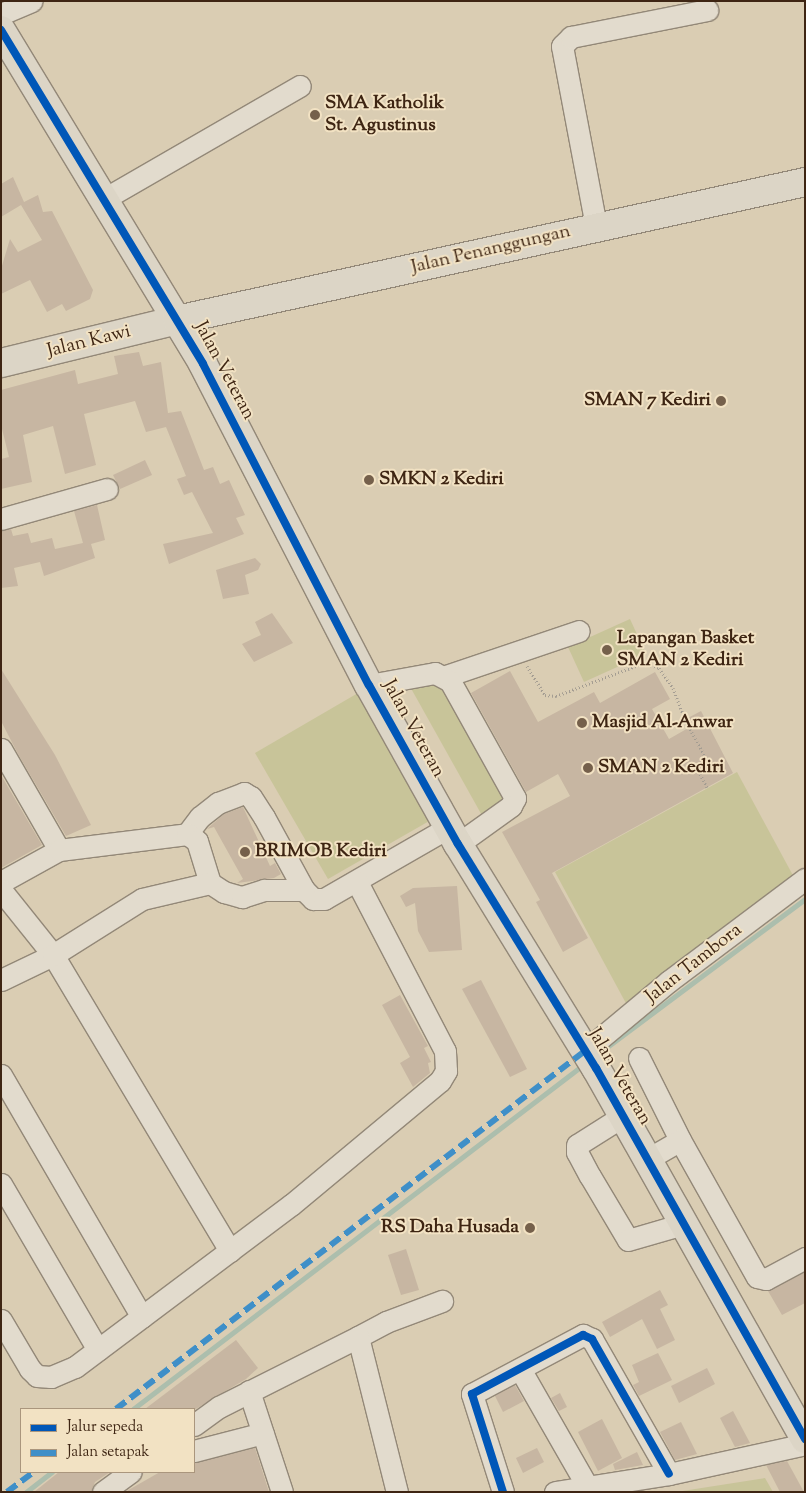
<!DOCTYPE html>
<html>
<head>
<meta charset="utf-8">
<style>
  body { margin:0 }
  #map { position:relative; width:806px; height:1493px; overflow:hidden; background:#dacdb3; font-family:"Sorts Mill Goudy",serif }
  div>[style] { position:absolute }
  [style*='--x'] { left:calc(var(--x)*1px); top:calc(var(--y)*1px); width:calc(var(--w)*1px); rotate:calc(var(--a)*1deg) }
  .green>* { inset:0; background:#c8c499 }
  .stream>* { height:5px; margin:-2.5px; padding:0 2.5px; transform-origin:2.5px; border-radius:2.5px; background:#acbead }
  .building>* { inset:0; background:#c7b6a2 }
  .path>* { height:3px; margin-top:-1.5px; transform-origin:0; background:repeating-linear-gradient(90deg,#a49d92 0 1px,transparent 0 3.5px) }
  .roads { filter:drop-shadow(1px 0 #938878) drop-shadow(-1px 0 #938878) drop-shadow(0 1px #938878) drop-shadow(0 -1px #938878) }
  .minor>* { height:21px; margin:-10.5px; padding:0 10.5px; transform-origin:10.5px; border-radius:10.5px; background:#e2dbcd }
  .major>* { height:28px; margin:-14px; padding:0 14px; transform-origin:14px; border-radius:14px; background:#dcd5c6 }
  .quiet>* { height:6px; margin-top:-3px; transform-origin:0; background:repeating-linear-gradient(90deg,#3f8fc8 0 12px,transparent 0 18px) }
  .cycleway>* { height:8px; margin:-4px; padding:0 4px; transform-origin:4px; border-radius:4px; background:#0057b8 }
  .dots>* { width:14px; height:14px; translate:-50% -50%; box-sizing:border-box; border:2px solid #f2e2c3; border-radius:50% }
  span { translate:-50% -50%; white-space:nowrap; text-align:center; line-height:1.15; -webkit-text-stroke:4px #f2e2c3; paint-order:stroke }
  .poi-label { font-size:19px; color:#3e2513; font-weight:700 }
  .left { translate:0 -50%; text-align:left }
  .right { translate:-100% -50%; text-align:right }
  .street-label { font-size:19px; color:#3e2513 }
  .frame { position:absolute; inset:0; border:2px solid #3e2513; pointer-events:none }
  .legend { position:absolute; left:20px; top:1408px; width:175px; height:65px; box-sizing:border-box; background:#f2e2c3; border:1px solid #aa967d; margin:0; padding:6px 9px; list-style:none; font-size:15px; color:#3e2513 }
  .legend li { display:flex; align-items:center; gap:10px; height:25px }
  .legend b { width:25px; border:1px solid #aa967d }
</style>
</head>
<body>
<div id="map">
  <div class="green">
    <div style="clip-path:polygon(630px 619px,646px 654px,584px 682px,568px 647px)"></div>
    <div style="clip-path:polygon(446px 681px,511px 798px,484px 819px,408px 683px)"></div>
    <div style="clip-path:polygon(358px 693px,431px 820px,328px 879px,255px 753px)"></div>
    <div style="clip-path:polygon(737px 772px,796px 881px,628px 1007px,555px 872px)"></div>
    <div style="clip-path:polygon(765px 1478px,773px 1492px,676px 1492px)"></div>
  </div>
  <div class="stream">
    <div style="--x:599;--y:1053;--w:257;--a:-36.8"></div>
    <div style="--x:133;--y:1409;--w:568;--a:-37.41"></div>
    <div style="--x:26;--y:1492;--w:33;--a:-38"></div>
  </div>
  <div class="building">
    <div style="clip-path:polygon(13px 177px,24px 202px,38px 195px,43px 212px,52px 211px,93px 290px,90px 299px,66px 311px,62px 304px,47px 312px,30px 280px,1px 294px,1px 269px,10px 239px,18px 252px,42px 240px,21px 205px,1px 217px,1px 184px)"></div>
    <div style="clip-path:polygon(139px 352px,143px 366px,161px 362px,168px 413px,181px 411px,204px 470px,213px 467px,220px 484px,229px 480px,245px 515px,236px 518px,244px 534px,169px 564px,163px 544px,213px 533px,192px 492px,184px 495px,177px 479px,186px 476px,166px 427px,146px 432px,135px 401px,84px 414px,96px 465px,65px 474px,53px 426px,23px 435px,32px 482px,1px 489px,1px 459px,9px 457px,1px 425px,1px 390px,75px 370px,78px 384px,118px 374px,114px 356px)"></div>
    <div style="clip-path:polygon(145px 460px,152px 475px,120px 489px,113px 475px)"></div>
    <div style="clip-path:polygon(97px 505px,105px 540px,91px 544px,95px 558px,44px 576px,40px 562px,14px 568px,18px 586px,1px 588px,1px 531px,11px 529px,13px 536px,28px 533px,31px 543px,52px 538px,55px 549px,83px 543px,74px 511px)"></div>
    <div style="clip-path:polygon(255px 558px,261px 564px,258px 570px,245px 575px,249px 594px,223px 599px,216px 570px)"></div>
    <div style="clip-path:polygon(272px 613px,293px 643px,254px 662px,242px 644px,261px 635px,255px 622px)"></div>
    <div style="clip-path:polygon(1px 669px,55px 755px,91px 825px,66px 836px,18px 754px,1px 721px)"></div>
    <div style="clip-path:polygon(510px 671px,538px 722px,594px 692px,600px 703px,655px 672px,670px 699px,652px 709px,669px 739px,690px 727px,686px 719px,701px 711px,733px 773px,552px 873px,588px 938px,563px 952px,536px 902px,540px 900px,502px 832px,570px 796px,558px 774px,526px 792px,471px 693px)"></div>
    <div style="clip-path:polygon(1px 775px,42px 845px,1px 868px)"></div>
    <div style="clip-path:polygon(243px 807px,270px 866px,275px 863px,281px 874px,274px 878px,237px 883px,243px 879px,214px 827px,207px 829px,224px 814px)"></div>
    <div style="clip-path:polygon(457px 886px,462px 950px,429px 952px,418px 931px,415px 903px,406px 907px,400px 896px,413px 888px)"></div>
    <div style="clip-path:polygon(481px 980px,527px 1069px,510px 1077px,462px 989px)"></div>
    <div style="clip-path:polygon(400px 995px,428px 1046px,424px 1048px,431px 1062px,428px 1063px,430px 1073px,413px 1087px,400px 1063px,410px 1057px,382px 1005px)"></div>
    <div style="clip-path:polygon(406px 1249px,419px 1290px,401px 1295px,388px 1255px)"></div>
    <div style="clip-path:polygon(805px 1272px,805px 1303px,782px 1315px,768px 1291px)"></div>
    <div style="clip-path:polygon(660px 1290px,668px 1305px,660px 1309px,675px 1340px,657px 1349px,642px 1319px,610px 1337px,602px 1322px)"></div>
    <div style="clip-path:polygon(236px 1340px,258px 1368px,246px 1379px,194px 1410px,145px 1409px)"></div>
    <div style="clip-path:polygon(658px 1353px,672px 1380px,639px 1396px,633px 1385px,639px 1382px,632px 1365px)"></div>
    <div style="clip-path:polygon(707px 1368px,715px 1384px,679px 1403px,671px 1386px)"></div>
    <div style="clip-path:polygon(515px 1385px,524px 1401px,503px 1412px,495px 1396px)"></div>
    <div style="clip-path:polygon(560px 1393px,567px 1407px,559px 1411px,551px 1398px)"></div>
    <div style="clip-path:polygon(733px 1411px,750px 1443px,735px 1447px,720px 1418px)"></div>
    <div style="clip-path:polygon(602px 1419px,622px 1458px,598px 1471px,578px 1432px)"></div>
    <div style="clip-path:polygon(681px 1422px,697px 1454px,675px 1460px,660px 1432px)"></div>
    <div style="clip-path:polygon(255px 1448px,269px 1492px,125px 1492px,160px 1472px,194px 1472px,194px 1463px)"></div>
    <div style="clip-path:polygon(537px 1448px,544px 1462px,523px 1473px,516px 1458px)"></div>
    <div style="clip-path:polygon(637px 1452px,643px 1465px,615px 1470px,613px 1464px)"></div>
    <div style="clip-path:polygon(787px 1461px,804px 1492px,780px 1492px,766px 1465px)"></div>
    <div style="clip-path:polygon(59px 1472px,110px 1472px,95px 1482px,91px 1492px,34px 1492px)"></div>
  </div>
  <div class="path">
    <div style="--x:527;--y:666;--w:34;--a:58"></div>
    <div style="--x:545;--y:695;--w:11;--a:5"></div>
    <div style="--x:556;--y:696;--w:94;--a:-20.6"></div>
    <div style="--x:644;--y:663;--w:16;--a:18"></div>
    <div style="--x:659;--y:668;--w:24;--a:55"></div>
    <div style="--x:673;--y:688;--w:34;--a:69"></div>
    <div style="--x:685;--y:720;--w:43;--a:61.1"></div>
    <div style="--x:706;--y:758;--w:17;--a:111"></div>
    <div style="--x:700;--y:774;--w:15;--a:62"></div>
  </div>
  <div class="roads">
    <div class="minor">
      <div style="--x:1;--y:14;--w:33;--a:-23"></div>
      <div style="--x:104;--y:199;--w:226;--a:-30"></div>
      <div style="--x:596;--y:226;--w:183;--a:-100.7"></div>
      <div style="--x:562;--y:46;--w:13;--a:-45"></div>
      <div style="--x:571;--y:37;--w:139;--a:-11.2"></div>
      <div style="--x:1;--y:519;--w:110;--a:-15.8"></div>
      <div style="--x:446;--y:676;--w:140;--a:-18.7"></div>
      <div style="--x:369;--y:685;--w:67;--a:-10.3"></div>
      <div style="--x:435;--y:673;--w:17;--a:28"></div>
      <div style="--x:450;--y:681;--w:134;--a:60.9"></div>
      <div style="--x:515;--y:798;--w:9;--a:117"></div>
      <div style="--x:511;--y:806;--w:65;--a:144.4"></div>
      <div style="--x:1;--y:749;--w:116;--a:60.1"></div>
      <div style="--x:187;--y:834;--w:21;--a:-53"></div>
      <div style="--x:200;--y:817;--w:23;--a:-38"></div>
      <div style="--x:218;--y:803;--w:28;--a:-21"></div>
      <div style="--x:244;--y:793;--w:8;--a:30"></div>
      <div style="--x:251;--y:797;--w:24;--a:57"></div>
      <div style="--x:264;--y:817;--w:83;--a:61.3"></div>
      <div style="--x:304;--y:890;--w:13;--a:45"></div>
      <div style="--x:313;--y:899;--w:11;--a:0"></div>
      <div style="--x:324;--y:899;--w:144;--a:-29.9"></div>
      <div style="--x:1;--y:882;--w:66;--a:-28.9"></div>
      <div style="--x:59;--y:850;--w:129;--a:-7.1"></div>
      <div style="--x:187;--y:834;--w:12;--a:35"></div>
      <div style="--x:197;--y:841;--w:44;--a:72.8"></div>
      <div style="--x:210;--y:883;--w:17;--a:33"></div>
      <div style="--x:224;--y:892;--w:19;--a:16"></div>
      <div style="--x:242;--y:897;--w:23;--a:-18"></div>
      <div style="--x:264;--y:890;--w:40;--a:0"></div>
      <div style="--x:1;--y:890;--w:83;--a:51.3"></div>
      <div style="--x:53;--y:955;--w:345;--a:59.1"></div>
      <div style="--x:1;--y:980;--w:58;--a:-25.7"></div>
      <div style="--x:53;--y:955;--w:105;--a:-32.2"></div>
      <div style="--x:142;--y:899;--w:70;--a:-13.2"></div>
      <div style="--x:585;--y:1051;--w:109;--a:-39.8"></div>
      <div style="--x:669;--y:981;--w:170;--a:-36.9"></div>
      <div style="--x:639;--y:1058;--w:92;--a:63.4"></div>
      <div style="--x:680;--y:1140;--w:157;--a:60.7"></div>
      <div style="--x:757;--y:1277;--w:9;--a:13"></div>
      <div style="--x:766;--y:1279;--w:44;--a:-28.3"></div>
      <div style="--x:1;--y:1075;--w:280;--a:59.8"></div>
      <div style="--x:623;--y:1116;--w:54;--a:147.8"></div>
      <div style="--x:577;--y:1145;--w:7;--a:90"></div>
      <div style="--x:577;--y:1152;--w:27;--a:62"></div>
      <div style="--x:590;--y:1176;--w:74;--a:59.3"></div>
      <div style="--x:628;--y:1240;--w:57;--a:-16.2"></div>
      <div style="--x:646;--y:1160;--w:39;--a:-30"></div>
      <div style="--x:1;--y:1184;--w:192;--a:59.7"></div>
      <div style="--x:1;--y:1320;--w:57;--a:59.4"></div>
      <div style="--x:30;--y:1369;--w:10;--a:45"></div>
      <div style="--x:37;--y:1376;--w:14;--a:4"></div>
      <div style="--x:51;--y:1377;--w:26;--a:-23"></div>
      <div style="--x:75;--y:1367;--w:270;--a:-36.9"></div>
      <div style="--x:291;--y:1205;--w:194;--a:-39.8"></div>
      <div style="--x:440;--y:1081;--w:12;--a:-59"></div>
      <div style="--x:446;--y:1071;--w:20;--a:-93"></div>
      <div style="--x:445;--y:1051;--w:191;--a:-117.5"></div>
      <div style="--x:358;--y:1337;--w:32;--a:-28"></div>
      <div style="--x:386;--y:1322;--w:60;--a:-20.6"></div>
      <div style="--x:520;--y:1369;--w:135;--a:60.2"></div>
      <div style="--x:249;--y:1391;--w:106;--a:71.9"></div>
      <div style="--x:194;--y:1425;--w:31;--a:-36"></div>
      <div style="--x:219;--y:1407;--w:156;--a:-26.7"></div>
      <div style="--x:358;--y:1337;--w:160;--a:75.9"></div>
      <div style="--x:194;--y:1451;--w:71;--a:-14.6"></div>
      <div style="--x:103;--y:1492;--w:34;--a:-36"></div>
      <div style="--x:503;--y:1492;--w:103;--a:-107.6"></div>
      <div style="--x:472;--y:1394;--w:126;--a:-28"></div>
      <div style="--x:583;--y:1335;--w:10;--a:24"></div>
      <div style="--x:592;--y:1339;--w:155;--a:60.3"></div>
      <div style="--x:555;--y:1492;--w:115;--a:-9"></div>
      <div style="--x:669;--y:1474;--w:139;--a:-12.4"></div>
    </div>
    <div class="major">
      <div style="--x:1;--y:30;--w:390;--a:58.8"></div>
      <div style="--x:203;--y:364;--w:361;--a:62.7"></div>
      <div style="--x:369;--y:685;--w:182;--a:60.8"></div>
      <div style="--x:458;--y:844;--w:263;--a:58.4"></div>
      <div style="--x:596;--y:1068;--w:426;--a:60.6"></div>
      <div style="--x:1;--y:363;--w:181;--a:-13.7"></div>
      <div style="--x:177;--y:320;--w:643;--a:-12.39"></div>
    </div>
  </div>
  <div class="quiet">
    <div style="--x:116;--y:1409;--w:590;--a:-37.36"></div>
    <div style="--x:7;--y:1492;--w:34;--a:-37"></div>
  </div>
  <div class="cycleway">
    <div style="--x:1;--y:30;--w:390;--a:58.8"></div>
    <div style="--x:203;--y:364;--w:361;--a:62.7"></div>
    <div style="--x:369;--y:685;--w:182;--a:60.8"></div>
    <div style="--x:458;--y:844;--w:263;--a:58.4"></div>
    <div style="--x:596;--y:1068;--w:426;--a:60.6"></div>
    <div style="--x:503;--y:1492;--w:103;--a:-107.6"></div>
    <div style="--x:472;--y:1394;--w:126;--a:-28"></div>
    <div style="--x:583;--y:1335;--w:10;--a:24"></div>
    <div style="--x:592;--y:1339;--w:155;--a:60.3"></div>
  </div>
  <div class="dots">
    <div style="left:315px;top:115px;background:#75604b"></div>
    <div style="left:721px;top:401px;background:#75604b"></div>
    <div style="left:369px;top:480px;background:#75604b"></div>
    <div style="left:607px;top:650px;background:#75604b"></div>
    <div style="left:582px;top:723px;background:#75604b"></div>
    <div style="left:588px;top:768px;background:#75604b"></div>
    <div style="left:245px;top:852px;background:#75604b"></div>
    <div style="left:530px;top:1228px;background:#75604b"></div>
  </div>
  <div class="poi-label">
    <span class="left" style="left:325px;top:115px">SMA Katholik<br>St. Agustinus</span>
    <span class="right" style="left:711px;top:401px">SMAN 7 Kediri</span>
    <span class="left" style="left:379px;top:480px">SMKN 2 Kediri</span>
    <span class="left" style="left:617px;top:650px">Lapangan Basket<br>SMAN 2 Kediri</span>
    <span class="left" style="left:592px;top:723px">Masjid Al-Anwar</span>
    <span class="left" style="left:598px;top:768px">SMAN 2 Kediri</span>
    <span class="left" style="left:255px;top:852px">BRIMOB Kediri</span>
    <span class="right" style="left:519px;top:1228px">RS Daha Husada</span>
  </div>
  <div class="street-label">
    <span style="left:491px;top:250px;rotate:-13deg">Jalan Penanggungan</span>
    <span style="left:89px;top:342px;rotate:-14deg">Jalan Kawi</span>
    <span style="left:224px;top:371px;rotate:62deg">Jalan Veteran</span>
    <span style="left:413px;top:729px;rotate:61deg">Jalan Veteran</span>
    <span style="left:694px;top:964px;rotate:-38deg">Jalan Tambora</span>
    <span style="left:619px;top:1077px;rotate:60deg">Jalan Veteran</span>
  </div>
  <div class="frame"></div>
  <ul class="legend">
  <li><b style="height:6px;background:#0057b8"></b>Jalur sepeda</li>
  <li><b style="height:6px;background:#3f8fc8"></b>Jalan setapak</li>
  </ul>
</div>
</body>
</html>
